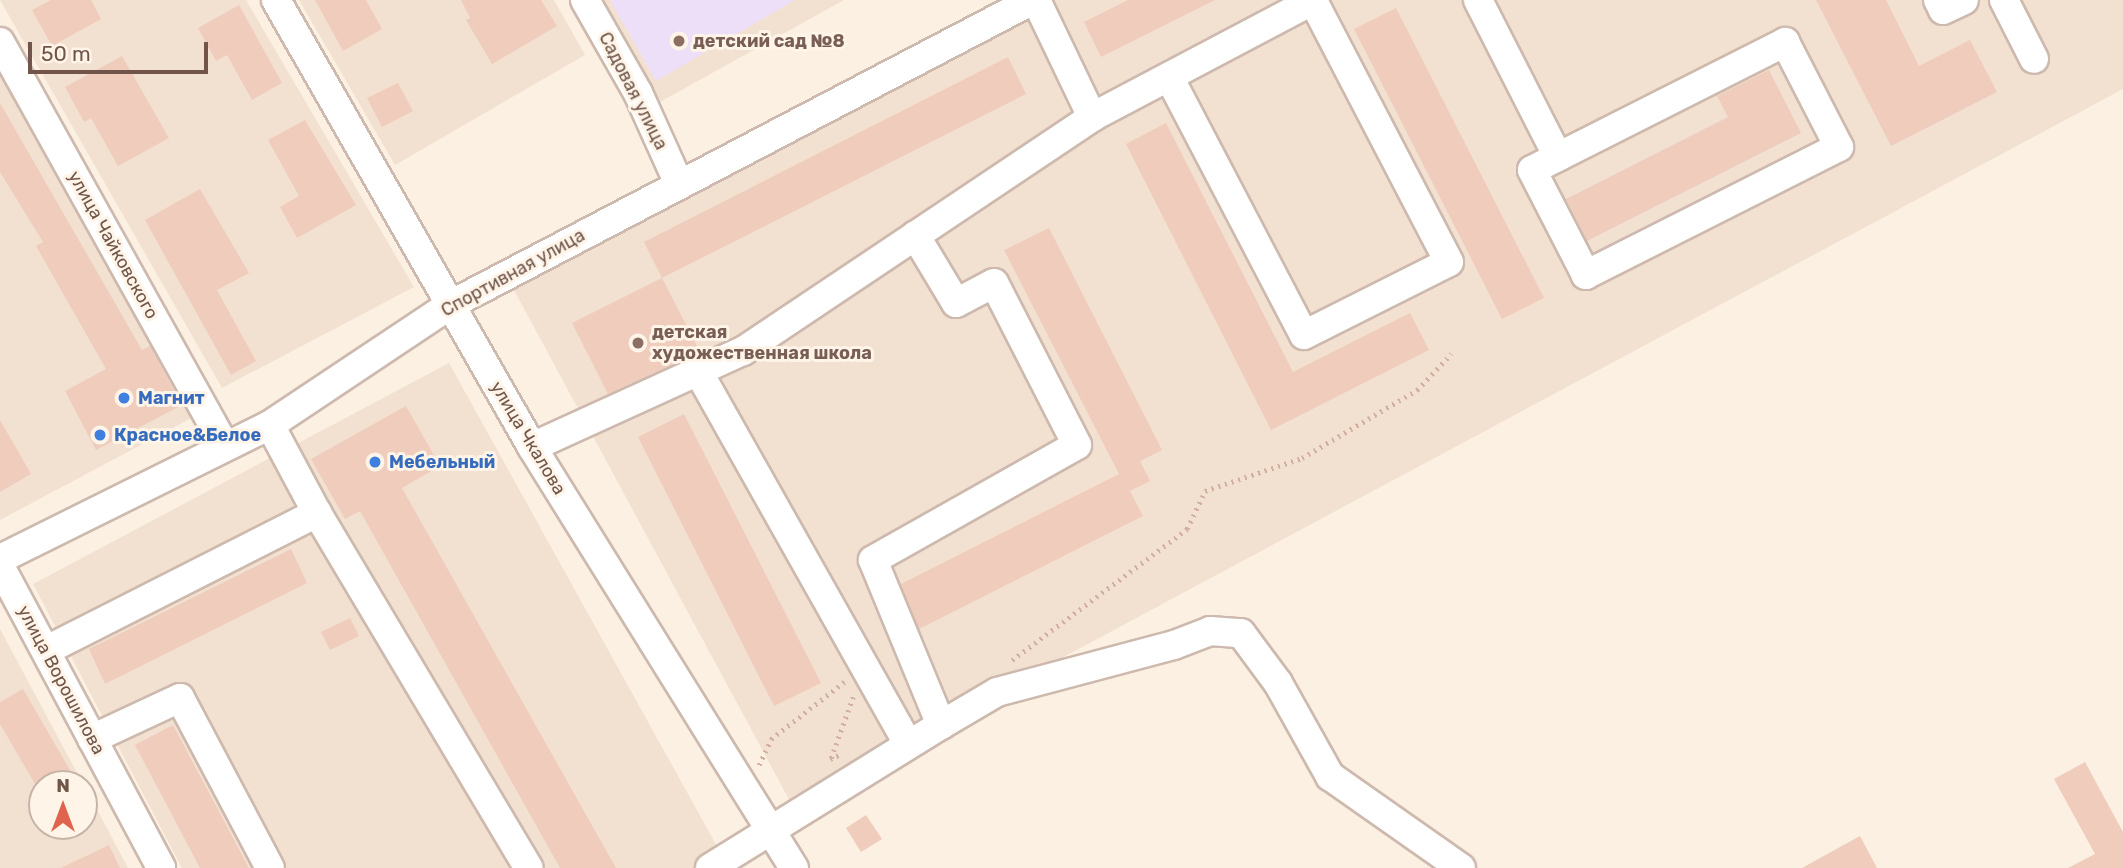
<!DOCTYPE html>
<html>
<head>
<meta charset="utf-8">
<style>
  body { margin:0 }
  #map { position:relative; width:2123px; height:868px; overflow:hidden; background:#fbf0e2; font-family:Rubik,sans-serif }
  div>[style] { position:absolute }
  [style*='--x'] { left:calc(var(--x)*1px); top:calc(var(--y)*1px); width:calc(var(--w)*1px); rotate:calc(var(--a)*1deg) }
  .residential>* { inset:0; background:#f2e1d1 }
  .education>* { inset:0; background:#eddff7 }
  .building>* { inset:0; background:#efccbc }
  .path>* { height:4.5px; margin-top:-2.25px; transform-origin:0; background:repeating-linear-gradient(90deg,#d3af9f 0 2px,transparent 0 7px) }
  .roads { filter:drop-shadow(2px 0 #cdb9ad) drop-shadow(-2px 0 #cdb9ad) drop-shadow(0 2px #cdb9ad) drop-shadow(0 -2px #cdb9ad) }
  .minor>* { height:28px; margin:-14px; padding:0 14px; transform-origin:14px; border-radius:14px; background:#fff }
  .dots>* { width:19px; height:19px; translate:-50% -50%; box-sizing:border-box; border:4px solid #fef4e8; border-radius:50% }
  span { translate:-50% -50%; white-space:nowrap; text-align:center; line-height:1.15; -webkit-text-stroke:6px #fef4e8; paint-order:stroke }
  .education-label { font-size:18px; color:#785e54; font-weight:700 }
  .left { translate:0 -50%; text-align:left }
  .street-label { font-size:18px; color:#71554a }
  .shop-label { font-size:18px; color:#366cbe; font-weight:700 }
  .north { position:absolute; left:28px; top:770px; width:70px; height:70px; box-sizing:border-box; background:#fef4e8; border:2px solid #c6b4a9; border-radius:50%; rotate:0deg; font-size:19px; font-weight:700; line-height:28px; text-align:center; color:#71554a }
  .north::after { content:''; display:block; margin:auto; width:24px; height:32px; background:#df634d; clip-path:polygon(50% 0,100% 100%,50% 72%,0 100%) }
  .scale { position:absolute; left:28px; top:42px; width:180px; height:32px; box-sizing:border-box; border:4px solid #71554a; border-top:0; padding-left:9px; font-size:21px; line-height:24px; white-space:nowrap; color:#71554a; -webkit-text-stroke:5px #fef4e8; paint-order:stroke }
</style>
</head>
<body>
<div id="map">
  <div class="residential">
    <div style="clip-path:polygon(0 0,246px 0,414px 287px,222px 388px)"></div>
    <div style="clip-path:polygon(299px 0,554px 0,585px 55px,395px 165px)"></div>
    <div style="clip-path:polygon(603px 0,844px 0,660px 102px)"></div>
    <div style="clip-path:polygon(1055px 0,2123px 0,2123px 89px,791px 803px,514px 290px)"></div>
    <div style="clip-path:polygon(0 71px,197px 415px,0 520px)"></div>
    <div style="clip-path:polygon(449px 363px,729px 868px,182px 868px,33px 584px)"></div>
    <div style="clip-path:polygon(0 629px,83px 784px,42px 784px,42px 826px,84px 826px,84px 785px,128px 868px,0 868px)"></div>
  </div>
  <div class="education">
    <div style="clip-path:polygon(610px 0,795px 0,656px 81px)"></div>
  </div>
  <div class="building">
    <div style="clip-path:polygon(51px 0,91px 0,101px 19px,52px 46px,32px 10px)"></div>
    <div style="clip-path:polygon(315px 0,366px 0,382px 29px,343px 51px)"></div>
    <div style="clip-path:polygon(461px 0,541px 0,557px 26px,492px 64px,466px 20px,470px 18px)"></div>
    <div style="clip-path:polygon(1128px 0,1215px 0,1101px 57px,1084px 22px)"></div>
    <div style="clip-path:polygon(1816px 0,1886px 0,1919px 66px,1970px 40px,1997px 92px,1891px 146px)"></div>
    <div style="clip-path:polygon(239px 5px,282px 83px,252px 100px,227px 55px,216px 61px,198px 28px)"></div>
    <div style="clip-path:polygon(1396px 8px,1544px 298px,1502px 319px,1354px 29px)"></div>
    <div style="clip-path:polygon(122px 56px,169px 138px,118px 166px,91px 118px,84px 122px,65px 87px)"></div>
    <div style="clip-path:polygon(1008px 57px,1026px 94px,662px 278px,644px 242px)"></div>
    <div style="clip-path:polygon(1769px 70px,1801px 133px,1587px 241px,1566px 199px,1728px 117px,1717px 96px)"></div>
    <div style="clip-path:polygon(398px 83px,413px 111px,382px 127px,367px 98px)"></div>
    <div style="clip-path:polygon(0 103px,142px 350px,150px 346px,182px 405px,96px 450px,65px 391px,106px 369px,36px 246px,43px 242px,0 172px)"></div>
    <div style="clip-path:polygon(305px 120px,356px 205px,297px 238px,280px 207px,299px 196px,268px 140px)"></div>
    <div style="clip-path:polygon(1166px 123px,1293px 372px,1410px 313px,1429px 350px,1271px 430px,1126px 144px)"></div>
    <div style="clip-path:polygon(200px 189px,249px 273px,217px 290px,256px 361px,231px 375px,145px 220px)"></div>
    <div style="clip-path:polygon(1049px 228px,1162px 450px,1140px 461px,1150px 481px,1130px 491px,1143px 516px,919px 629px,901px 584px,1119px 474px,1004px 250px)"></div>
    <div style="clip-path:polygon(662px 278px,700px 352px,608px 394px,572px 323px)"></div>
    <div style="clip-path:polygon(406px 406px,440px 466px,402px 488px,616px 868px,560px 868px,360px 511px,345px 519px,311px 459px)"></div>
    <div style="clip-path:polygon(684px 414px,821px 683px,774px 706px,638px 437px)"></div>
    <div style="clip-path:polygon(0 420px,31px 474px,0 492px)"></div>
    <div style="clip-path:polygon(291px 549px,307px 583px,105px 684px,89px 649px)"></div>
    <div style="clip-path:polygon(350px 618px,359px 636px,330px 650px,321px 632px)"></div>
    <div style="clip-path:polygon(23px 689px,78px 784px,35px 784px,0 724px,0 702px)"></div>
    <div style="clip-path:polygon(173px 725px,249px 868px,200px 868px,135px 745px)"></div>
    <div style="clip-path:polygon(2085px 762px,2123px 832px,2123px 868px,2068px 868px,2095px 854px,2054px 779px)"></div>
    <div style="clip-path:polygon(866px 815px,882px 839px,861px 852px,846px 828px)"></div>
    <div style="clip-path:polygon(1860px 836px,1877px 868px,1802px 868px)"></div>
    <div style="clip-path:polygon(109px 845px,120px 868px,61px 868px)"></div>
  </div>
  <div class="path">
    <div style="--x:1012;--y:660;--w:219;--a:-36.8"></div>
    <div style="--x:1187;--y:529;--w:42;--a:-64.7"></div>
    <div style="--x:1205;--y:491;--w:102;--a:-18.8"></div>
    <div style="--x:1302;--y:458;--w:134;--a:-30.6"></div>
    <div style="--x:1417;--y:390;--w:50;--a:-46.6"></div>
    <div style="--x:831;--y:758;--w:65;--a:-70.2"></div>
    <div style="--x:830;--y:759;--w:13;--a:-23"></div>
    <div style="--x:759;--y:765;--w:29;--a:-65"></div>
    <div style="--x:771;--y:739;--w:93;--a:-38"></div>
  </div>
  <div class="roads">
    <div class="minor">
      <div style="--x:276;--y:0;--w:515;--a:60.2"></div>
      <div style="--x:532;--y:447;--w:496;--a:58.1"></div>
      <div style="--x:585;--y:0;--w:107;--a:60.3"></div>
      <div style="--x:638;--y:93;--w:100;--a:65.7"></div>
      <div style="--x:1036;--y:0;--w:130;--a:64.4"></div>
      <div style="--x:1478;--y:0;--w:176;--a:63"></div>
      <div style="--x:1938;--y:0;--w:11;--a:63"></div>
      <div style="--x:1943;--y:10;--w:23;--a:-25"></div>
      <div style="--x:2004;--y:0;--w:66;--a:63"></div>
      <div style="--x:0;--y:42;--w:463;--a:60.9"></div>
      <div style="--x:1785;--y:42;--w:118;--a:62.8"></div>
      <div style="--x:1839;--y:147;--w:284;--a:153.2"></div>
      <div style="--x:1586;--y:275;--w:118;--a:-117.2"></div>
      <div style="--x:1532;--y:170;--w:284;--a:-26.8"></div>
      <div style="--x:1169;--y:77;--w:291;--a:62.4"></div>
      <div style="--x:1304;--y:335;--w:162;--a:-26.7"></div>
      <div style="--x:1449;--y:262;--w:294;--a:-117.5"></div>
      <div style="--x:698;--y:371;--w:428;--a:60.6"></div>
      <div style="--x:270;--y:425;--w:100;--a:61.9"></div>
      <div style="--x:317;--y:513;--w:413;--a:59.2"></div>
      <div style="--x:532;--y:447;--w:232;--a:-24.5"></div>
      <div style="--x:743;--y:351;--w:420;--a:-33.8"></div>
      <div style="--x:1092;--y:117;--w:251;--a:-27.8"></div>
      <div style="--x:0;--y:559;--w:301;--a:-26.4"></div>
      <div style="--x:270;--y:425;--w:216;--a:-33.7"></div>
      <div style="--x:450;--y:305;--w:658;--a:-27.62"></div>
      <div style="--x:0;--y:566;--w:342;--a:61.9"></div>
      <div style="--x:47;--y:650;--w:303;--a:-26.9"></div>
      <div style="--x:941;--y:725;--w:65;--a:-30.5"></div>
      <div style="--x:997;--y:692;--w:183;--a:-14.9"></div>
      <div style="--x:1174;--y:645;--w:39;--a:-21"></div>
      <div style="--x:1210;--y:631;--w:31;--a:4"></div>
      <div style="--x:1241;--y:633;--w:62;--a:53.5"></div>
      <div style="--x:1278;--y:683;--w:107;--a:60.8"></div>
      <div style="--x:1330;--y:776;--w:160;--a:35.1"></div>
      <div style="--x:92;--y:739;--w:97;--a:-25"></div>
      <div style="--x:180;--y:698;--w:192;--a:62.1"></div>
      <div style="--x:710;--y:868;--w:272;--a:-31.8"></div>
      <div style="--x:941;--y:725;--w:178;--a:-112.4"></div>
      <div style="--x:873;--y:560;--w:234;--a:-29.4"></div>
      <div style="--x:1077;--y:445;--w:182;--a:-117.1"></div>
      <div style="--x:994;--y:283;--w:43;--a:152.2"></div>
      <div style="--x:956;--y:303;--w:79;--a:-121.1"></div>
    </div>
  </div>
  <div class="dots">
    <div style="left:679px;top:41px;background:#8d6e63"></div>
    <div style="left:638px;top:343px;background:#8d6e63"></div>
    <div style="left:124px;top:398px;background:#3f7fe0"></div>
    <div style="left:100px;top:435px;background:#3f7fe0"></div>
    <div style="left:375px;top:462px;background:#3f7fe0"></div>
  </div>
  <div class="education-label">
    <span class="left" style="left:693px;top:41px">детский сад №8</span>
    <span class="left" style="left:652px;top:343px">детская<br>художественная школа</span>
  </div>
  <div class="street-label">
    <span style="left:633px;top:91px;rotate:63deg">Садовая улица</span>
    <span style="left:113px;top:245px;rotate:61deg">улица Чайковского</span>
    <span style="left:513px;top:273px;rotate:-29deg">Спортивная улица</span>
    <span style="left:528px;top:438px;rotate:59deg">улица Чкалова</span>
    <span style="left:61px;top:680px;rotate:62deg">улица Ворошилова</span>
  </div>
  <div class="shop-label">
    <span class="left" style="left:138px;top:398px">Магнит</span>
    <span class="left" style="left:114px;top:435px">Красное&amp;Белое</span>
    <span class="left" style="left:389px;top:462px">Мебельный</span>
  </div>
  <div class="north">N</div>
  <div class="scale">50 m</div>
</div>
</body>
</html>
